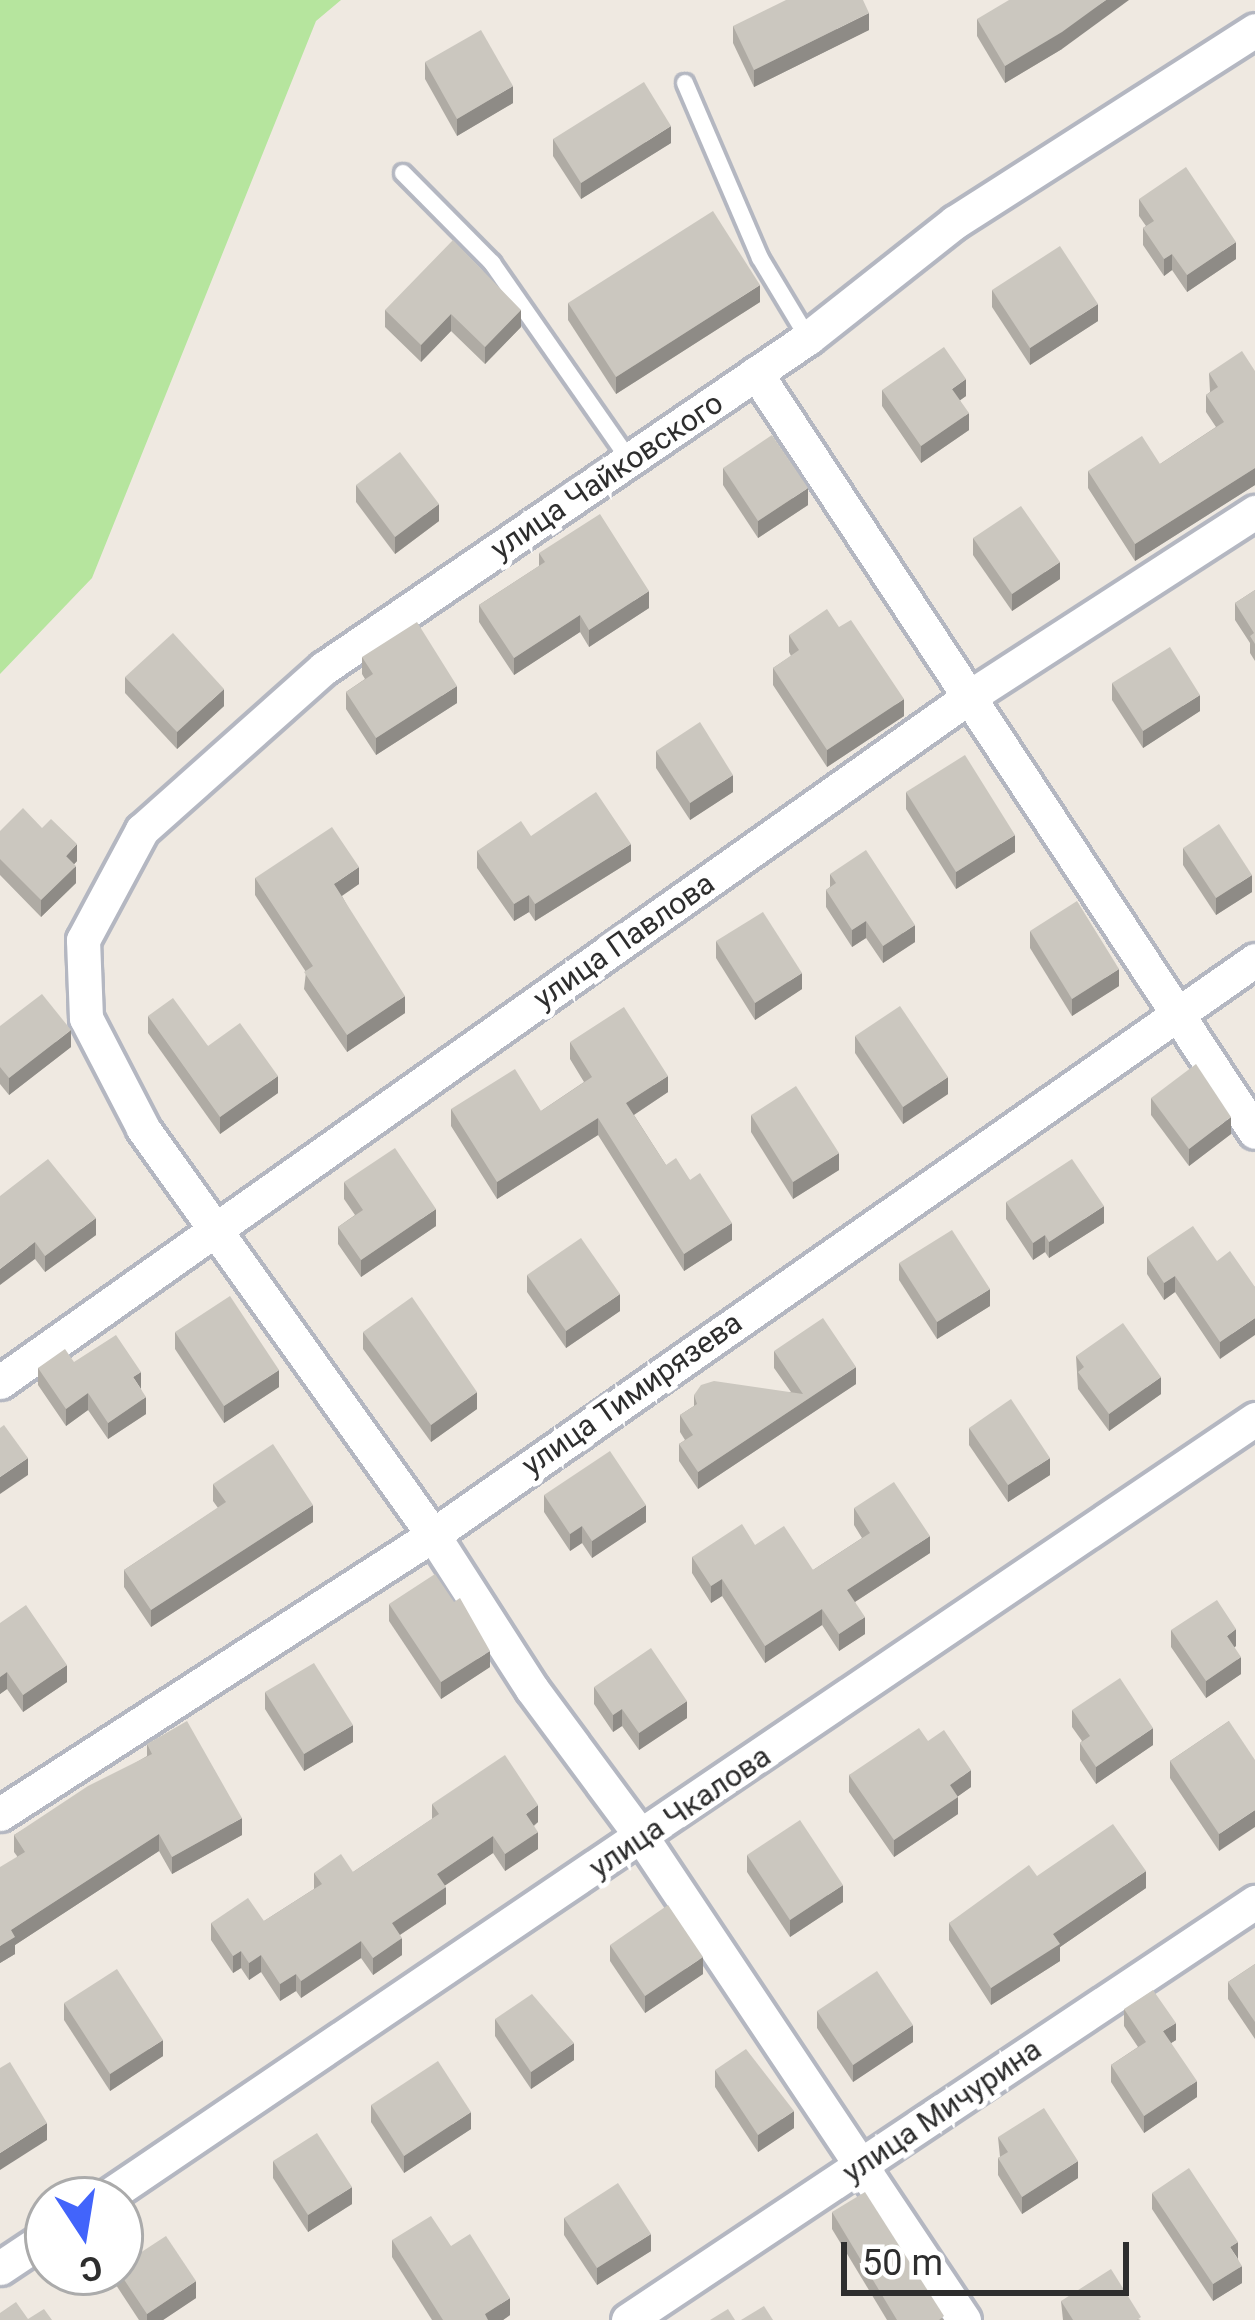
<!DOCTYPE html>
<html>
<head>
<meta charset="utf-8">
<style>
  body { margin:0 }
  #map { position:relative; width:1255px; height:2320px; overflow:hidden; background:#efe9e1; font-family:Roboto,sans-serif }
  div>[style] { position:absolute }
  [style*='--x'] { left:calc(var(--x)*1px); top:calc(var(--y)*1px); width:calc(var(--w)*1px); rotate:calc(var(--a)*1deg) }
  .green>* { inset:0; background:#b6e59e }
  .roads { filter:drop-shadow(3px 0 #b4b7c1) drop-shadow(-3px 0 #b4b7c1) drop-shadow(0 3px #b4b7c1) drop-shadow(0 -3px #b4b7c1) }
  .lane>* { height:16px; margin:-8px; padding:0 8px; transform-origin:8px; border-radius:8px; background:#fff }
  .street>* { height:33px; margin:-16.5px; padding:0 16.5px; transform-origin:16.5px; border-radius:16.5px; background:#fff }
  .wall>* { inset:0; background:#afaba4 }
  .shaded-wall>* { inset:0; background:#8e8b86 }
  .building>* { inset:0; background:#cbc7bf }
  span { translate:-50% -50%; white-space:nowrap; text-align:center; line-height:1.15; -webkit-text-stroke:10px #fff; paint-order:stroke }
  .street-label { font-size:30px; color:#2e2e2e }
  .north { position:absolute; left:24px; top:2176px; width:120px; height:120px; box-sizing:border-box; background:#fff; border:3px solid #ababab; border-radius:50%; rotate:168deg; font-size:33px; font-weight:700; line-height:48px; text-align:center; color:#2e2e2e }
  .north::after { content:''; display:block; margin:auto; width:42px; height:54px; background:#4264fb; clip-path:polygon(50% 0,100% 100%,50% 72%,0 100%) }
  .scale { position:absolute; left:841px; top:2242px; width:288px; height:54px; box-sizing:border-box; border:6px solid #2e2e2e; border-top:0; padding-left:15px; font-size:36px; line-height:42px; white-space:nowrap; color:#2e2e2e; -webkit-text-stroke:9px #fff; paint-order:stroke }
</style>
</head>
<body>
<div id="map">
  <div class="green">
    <div style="clip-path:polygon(0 0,341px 0,316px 21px,92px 578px,0 674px)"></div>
  </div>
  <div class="roads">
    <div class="lane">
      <div style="--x:685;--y:83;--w:190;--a:66.8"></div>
      <div style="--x:760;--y:258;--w:93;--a:59"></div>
      <div style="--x:403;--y:173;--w:127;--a:45.3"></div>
      <div style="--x:492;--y:263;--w:241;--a:55.1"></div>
    </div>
    <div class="street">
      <div style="--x:756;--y:373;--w:908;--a:56.68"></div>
      <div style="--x:0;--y:1382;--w:1187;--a:-35.26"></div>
      <div style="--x:969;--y:697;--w:341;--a:-32.9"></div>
      <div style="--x:0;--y:1814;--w:515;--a:-32.8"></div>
      <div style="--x:433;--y:1535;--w:1003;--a:-34.97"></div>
      <div style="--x:102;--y:2200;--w:1393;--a:-34.11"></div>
      <div style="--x:0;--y:2268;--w:58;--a:-33.7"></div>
      <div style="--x:628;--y:2320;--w:754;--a:-33.69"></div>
      <div style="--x:964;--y:2320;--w:578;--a:-123.72"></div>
      <div style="--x:643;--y:1839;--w:187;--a:-126.5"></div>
      <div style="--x:532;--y:1689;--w:183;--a:-122.7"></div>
      <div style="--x:433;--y:1535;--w:500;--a:-125.5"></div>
      <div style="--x:143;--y:1128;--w:124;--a:-117.4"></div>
      <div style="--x:86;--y:1018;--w:78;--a:-92.2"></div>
      <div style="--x:83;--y:940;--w:125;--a:-61.8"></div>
      <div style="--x:142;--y:830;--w:244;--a:-41.7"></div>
      <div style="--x:324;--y:668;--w:586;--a:-34.29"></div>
      <div style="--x:808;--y:338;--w:187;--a:-38.3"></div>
      <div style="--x:955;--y:222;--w:356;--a:-32.6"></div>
    </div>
  </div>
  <div class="wall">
    <div style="clip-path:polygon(977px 19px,1062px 49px,1005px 83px,977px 36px)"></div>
    <div style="clip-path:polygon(733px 26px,869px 30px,754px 87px,733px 43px)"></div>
    <div style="clip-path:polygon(425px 62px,513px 103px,457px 136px,425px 79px)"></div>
    <div style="clip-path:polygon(553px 139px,671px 143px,581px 199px,553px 156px)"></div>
    <div style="clip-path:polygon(1139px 199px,1236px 259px,1187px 292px,1172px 270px,1164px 276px,1143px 245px,1143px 228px,1146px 226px,1139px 216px)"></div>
    <div style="clip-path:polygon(992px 290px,1098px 321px,1030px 365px,992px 307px)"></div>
    <div style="clip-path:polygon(760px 302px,616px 394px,568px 320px,568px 303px)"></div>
    <div style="clip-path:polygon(385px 310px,521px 310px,521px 327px,485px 364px,451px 331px,421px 362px,385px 327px)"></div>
    <div style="clip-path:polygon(1255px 371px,1255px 485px,1135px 561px,1088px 488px,1088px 471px,1160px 464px,1216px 427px,1206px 412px,1206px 395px,1210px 392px,1209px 373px)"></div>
    <div style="clip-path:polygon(882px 390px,966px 396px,960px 400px,969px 430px,921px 463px,882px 406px)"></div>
    <div style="clip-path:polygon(723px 468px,808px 505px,758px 538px,723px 485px)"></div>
    <div style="clip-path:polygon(356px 485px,439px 521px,395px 554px,356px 502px)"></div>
    <div style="clip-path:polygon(973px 538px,1060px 579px,1012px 611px,973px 555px)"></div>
    <div style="clip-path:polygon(539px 553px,649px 608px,589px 647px,580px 632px,514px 675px,479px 622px,479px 605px,539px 566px)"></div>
    <div style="clip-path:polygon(1255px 590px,1255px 661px,1250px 653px,1250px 643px,1235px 620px,1235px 603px)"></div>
    <div style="clip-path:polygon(839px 627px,904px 716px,827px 767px,773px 685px,773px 668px,791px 656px,789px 652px,789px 635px)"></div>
    <div style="clip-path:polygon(362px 657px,457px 703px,376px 755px,346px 709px,346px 692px,365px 679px,362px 674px)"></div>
    <div style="clip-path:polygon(125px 677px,224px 706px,177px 749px,125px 693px)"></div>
    <div style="clip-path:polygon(1112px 683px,1200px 711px,1143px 748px,1112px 700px)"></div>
    <div style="clip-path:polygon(656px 751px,733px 792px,690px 820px,656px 768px)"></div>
    <div style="clip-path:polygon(906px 792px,1015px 852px,956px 889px,906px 809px)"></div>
    <div style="clip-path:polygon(0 831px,77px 861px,74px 864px,76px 883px,41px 917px,0 875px)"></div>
    <div style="clip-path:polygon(531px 836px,631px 861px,535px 921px,529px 912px,514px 921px,477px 868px,477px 851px)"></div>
    <div style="clip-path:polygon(1183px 848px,1252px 892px,1216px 915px,1183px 865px)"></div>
    <div style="clip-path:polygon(830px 874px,915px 942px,883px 963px,866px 938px,852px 947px,826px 907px,826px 890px,830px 887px)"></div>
    <div style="clip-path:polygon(255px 878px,359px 884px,342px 896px,405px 1013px,347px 1052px,304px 989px,306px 972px,255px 895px)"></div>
    <div style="clip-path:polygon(1030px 931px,1119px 986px,1072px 1016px,1030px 948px)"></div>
    <div style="clip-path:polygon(716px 941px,802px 989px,755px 1020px,716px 958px)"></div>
    <div style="clip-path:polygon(148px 1016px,208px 1046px,278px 1093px,220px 1134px,148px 1033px)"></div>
    <div style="clip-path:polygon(0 1026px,71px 1047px,9px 1095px,0 1084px)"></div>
    <div style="clip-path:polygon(855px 1036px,948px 1094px,903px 1124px,855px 1053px)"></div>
    <div style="clip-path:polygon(570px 1042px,668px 1092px,634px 1115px,666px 1165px,690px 1180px,732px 1240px,684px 1271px,598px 1135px,497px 1199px,451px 1126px,451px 1109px,541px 1111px,584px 1082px,570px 1059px)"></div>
    <div style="clip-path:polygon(1151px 1098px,1231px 1134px,1189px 1166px,1151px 1115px)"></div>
    <div style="clip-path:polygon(751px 1115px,839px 1170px,793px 1199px,751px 1132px)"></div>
    <div style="clip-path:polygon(344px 1182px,436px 1226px,361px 1277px,338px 1244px,338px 1227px,355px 1215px,344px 1199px)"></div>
    <div style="clip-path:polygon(0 1196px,96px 1235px,45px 1272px,35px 1259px)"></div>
    <div style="clip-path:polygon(1006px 1202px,1104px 1223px,1049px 1258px,1045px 1252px,1033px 1260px,1006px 1219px)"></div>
    <div style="clip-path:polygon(1147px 1257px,1217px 1261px,1255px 1287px,1220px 1359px,1175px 1292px,1164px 1300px,1147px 1274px)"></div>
    <div style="clip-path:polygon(899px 1263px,990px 1306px,937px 1339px,899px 1280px)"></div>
    <div style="clip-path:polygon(527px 1275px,620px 1311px,566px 1348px,527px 1292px)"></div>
    <div style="clip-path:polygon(175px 1332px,279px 1387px,224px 1423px,175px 1349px)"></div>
    <div style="clip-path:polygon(363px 1332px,477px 1409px,431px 1442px,363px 1349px)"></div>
    <div style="clip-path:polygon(774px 1351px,856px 1384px,698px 1489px,679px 1461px,679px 1444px,685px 1440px,680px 1432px,680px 1415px,694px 1406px,694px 1395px,791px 1392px,774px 1368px)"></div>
    <div style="clip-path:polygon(1076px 1356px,1161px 1394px,1109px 1431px,1078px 1389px)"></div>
    <div style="clip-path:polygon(74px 1362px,141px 1389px,146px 1414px,108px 1439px,88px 1410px,66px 1426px,38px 1385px,38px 1368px)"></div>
    <div style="clip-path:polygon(969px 1428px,1050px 1475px,1008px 1502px,969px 1445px)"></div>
    <div style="clip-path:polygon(213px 1484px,313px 1522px,151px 1627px,124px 1587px,124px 1570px,218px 1508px,213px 1501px)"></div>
    <div style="clip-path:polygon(544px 1495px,646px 1522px,592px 1558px,582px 1543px,570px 1551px,544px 1512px)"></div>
    <div style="clip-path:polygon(854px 1508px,930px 1553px,855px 1602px,865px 1634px,839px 1651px,822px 1625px,765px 1663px,722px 1596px,711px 1603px,692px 1573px,692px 1557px,755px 1545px,813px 1570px,862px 1538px,854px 1525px)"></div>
    <div style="clip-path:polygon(389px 1604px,490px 1667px,441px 1699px,389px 1621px)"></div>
    <div style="clip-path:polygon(0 1623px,67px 1682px,23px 1712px,7px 1689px,0 1694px)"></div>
    <div style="clip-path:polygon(1171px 1630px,1236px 1646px,1234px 1647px,1241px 1674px,1206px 1698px,1171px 1647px)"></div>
    <div style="clip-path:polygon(594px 1687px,687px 1718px,639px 1750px,622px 1726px,613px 1732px,594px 1704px)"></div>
    <div style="clip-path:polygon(265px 1692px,353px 1742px,304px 1771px,265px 1709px)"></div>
    <div style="clip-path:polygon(1072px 1710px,1153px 1745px,1096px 1784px,1080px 1760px,1080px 1743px,1082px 1741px,1072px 1727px)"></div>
    <div style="clip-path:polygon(1229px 1721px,1219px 1851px,1170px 1778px,1170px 1761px)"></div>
    <div style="clip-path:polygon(928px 1741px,971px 1787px,958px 1796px,958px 1814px,894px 1857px,849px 1792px,849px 1775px)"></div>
    <div style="clip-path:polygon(147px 1744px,242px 1835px,172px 1874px,159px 1851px,15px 1945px,15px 1954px,0 1963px,17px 1856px,14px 1852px,14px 1835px,147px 1756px)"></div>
    <div style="clip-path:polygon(432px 1804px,538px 1822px,534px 1826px,538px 1849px,505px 1871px,493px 1853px,445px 1885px,446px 1904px,400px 1935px,402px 1955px,373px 1975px,361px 1958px,301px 1998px,296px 1991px,280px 2001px,261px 1972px,249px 1980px,241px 1968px,233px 1973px,211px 1940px,211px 1923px,264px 1921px,314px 1889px,314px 1873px,353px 1872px,432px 1819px)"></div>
    <div style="clip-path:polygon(747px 1855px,843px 1902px,790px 1937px,747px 1872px)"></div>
    <div style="clip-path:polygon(1037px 1876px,1146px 1888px,1060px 1947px,1060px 1961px,991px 2005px,949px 1940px,949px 1923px)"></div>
    <div style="clip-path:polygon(610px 1945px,703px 1974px,645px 2013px,610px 1961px)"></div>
    <div style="clip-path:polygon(1255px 1964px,1255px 2039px,1228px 1999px,1228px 1982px)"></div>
    <div style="clip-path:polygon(64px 2003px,163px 2056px,110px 2091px,64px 2020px)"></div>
    <div style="clip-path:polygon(1124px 2009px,1176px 2040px,1171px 2043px,1197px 2097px,1144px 2133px,1111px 2082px,1111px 2065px,1138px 2047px,1124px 2026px)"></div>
    <div style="clip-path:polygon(817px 2011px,913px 2042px,853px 2082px,817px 2028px)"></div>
    <div style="clip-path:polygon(495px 2019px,574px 2060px,531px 2089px,495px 2036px)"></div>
    <div style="clip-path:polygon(715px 2070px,794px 2128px,758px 2152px,715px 2087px)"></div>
    <div style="clip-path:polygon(371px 2105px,471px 2129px,404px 2173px,371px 2122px)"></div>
    <div style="clip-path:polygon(998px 2137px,1078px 2178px,1022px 2214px,998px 2175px,998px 2158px,1000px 2157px)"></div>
    <div style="clip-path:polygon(273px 2161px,352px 2204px,308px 2232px,273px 2178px)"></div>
    <div style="clip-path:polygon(1152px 2193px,1238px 2259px,1242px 2283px,1213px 2301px,1152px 2209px)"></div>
    <div style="clip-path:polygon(832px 2212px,944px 2320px,887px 2320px,832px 2229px)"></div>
    <div style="clip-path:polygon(564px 2218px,651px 2251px,597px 2285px,564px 2235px)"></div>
    <div style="clip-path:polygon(392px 2240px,451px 2246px,510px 2315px,503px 2320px,432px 2320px,392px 2257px)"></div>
    <div style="clip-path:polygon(116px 2272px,120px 2272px,196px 2298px,163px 2320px,139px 2320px,116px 2285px)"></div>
    <div style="clip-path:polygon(1061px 2301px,1141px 2320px,1063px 2320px)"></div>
  </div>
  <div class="shaded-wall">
    <div style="clip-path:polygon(1106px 0,1129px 0,1062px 49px,1005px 83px,1005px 66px)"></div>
    <div style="clip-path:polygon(869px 13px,869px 30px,754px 87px,754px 70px)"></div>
    <div style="clip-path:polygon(513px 86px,513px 103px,457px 136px,457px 119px)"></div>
    <div style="clip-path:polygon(671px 126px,671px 143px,581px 199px,581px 183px)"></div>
    <div style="clip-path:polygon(1236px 242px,1236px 259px,1187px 292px,1187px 275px)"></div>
    <div style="clip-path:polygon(1172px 254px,1172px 270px,1164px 276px,1164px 259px)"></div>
    <div style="clip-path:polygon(760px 285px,760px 302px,616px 394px,616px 377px)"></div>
    <div style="clip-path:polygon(1098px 304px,1098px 321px,1030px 365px,1030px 348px)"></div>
    <div style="clip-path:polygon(521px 310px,521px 327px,485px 364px,485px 347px)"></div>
    <div style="clip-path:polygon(451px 314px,451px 331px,421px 362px,421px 345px)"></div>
    <div style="clip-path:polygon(966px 379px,966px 396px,952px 406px,952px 389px)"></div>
    <div style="clip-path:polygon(969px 413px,969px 430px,921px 463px,921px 446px)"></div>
    <div style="clip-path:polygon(1255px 468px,1255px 485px,1135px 561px,1135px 544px)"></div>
    <div style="clip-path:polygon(808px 488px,808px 505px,758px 538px,758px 521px)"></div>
    <div style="clip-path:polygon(439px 504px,439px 521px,395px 554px,395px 537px)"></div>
    <div style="clip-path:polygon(1060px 562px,1060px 579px,1012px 611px,1012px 594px)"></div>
    <div style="clip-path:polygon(649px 591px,649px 608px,589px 647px,589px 630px)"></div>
    <div style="clip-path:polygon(580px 615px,580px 632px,514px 675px,514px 658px)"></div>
    <div style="clip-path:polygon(457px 686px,457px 703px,376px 755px,376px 738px)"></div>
    <div style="clip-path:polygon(224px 689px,224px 706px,177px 749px,177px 732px)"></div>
    <div style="clip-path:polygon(1200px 695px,1200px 711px,1143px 748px,1143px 731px)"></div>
    <div style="clip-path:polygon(904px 699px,904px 716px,827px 767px,827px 750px)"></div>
    <div style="clip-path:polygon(733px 775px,733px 792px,690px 820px,690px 803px)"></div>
    <div style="clip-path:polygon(1015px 835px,1015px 852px,956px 889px,956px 872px)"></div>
    <div style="clip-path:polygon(77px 844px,77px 861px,66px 873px,66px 856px)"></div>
    <div style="clip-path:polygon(631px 844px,631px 861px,535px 921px,535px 904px)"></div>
    <div style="clip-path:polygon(76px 866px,76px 883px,41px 917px,41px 900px)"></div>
    <div style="clip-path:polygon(359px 867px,359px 884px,334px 901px,334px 884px)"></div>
    <div style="clip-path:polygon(1252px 875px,1252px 892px,1216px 915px,1216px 898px)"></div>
    <div style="clip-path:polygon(529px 895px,529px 912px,514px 921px,514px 904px)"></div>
    <div style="clip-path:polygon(866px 921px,866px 938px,852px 947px,852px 930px)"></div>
    <div style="clip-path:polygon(915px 925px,915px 942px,883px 963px,883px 946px)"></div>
    <div style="clip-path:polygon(1119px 969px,1119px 986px,1072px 1016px,1072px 999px)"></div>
    <div style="clip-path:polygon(802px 973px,802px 989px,755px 1020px,755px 1003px)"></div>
    <div style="clip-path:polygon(405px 996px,405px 1013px,347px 1052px,347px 1035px)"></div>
    <div style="clip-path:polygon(71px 1030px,71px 1047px,9px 1095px,9px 1078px)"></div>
    <div style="clip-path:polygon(278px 1076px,278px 1093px,220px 1134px,220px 1117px)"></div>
    <div style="clip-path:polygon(668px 1076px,668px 1092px,626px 1120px,626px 1103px)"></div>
    <div style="clip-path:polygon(948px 1077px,948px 1094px,903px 1124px,903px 1107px)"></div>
    <div style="clip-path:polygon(1231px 1117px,1231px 1134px,1189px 1166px,1189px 1149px)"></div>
    <div style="clip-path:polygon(598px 1118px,598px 1135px,497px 1199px,497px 1182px)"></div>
    <div style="clip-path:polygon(839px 1153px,839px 1170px,793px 1199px,793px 1182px)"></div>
    <div style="clip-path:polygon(1104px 1206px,1104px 1223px,1049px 1258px,1049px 1242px)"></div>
    <div style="clip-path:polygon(436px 1209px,436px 1226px,361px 1277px,361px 1260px)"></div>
    <div style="clip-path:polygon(96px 1218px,96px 1235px,45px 1272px,45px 1256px)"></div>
    <div style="clip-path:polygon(732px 1223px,732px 1240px,684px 1271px,684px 1254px)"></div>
    <div style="clip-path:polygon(1045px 1235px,1045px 1252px,1033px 1260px,1033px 1243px)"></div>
    <div style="clip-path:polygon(35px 1242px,35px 1259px,0 1285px,0 1269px)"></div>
    <div style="clip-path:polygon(1175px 1276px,1175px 1292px,1164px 1300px,1164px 1283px)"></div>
    <div style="clip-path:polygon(990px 1289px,990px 1306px,937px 1339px,937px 1322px)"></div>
    <div style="clip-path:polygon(620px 1294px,620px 1311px,566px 1348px,566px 1331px)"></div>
    <div style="clip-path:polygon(1255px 1318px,1255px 1335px,1220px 1359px,1220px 1342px)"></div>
    <div style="clip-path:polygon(856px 1367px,856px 1384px,698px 1489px,698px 1472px)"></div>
    <div style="clip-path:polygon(279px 1370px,279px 1387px,224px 1423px,224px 1406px)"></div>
    <div style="clip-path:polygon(141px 1372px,141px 1389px,133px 1377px)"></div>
    <div style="clip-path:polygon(1161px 1377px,1161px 1394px,1109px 1431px,1109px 1414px)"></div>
    <div style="clip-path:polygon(477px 1392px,477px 1409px,431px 1442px,431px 1425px)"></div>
    <div style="clip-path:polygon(88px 1393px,88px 1410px,66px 1426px,66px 1409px)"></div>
    <div style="clip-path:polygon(146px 1397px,146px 1414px,108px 1439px,108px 1423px)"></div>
    <div style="clip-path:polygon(28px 1458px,28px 1475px,0 1494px,0 1477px)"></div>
    <div style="clip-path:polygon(1050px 1458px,1050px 1475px,1008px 1502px,1008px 1485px)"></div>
    <div style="clip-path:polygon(313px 1505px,313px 1522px,151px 1627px,151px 1610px)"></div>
    <div style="clip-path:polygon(646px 1505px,646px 1522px,592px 1558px,592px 1541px)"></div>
    <div style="clip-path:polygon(582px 1526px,582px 1543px,570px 1551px,570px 1534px)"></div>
    <div style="clip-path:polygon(930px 1536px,930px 1553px,847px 1607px,847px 1590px)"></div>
    <div style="clip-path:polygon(722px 1579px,722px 1596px,711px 1603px,711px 1586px)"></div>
    <div style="clip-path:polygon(822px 1609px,822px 1625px,765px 1663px,765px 1646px)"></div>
    <div style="clip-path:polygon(865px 1617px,865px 1634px,839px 1651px,839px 1634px)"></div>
    <div style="clip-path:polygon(1236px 1629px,1236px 1646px,1227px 1653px,1227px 1636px)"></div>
    <div style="clip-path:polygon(490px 1651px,490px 1667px,441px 1699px,441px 1682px)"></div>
    <div style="clip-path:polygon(1241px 1657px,1241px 1674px,1206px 1698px,1206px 1681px)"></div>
    <div style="clip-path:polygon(67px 1665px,67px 1682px,23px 1712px,23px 1695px)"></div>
    <div style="clip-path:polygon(7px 1672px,7px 1689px,0 1694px,0 1677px)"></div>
    <div style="clip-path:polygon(687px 1701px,687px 1718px,639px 1750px,639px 1733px)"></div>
    <div style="clip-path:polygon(622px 1709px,622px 1726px,613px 1732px,613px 1715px)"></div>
    <div style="clip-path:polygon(353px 1725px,353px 1742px,304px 1771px,304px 1754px)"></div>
    <div style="clip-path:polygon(1153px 1728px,1153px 1745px,1096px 1784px,1096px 1767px)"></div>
    <div style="clip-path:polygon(971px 1770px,971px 1787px,950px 1802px,950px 1785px)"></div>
    <div style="clip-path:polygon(958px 1797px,958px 1814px,894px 1857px,894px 1840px)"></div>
    <div style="clip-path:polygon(538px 1805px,538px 1822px,526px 1831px,526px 1814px)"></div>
    <div style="clip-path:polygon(1255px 1810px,1255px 1827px,1219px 1851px,1219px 1834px)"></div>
    <div style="clip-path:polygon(242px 1818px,242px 1835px,172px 1874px,172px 1857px)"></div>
    <div style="clip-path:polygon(538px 1832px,538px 1849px,505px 1871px,505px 1854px)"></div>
    <div style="clip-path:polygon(159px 1834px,159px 1851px,15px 1945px,15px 1954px,0 1963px,0 1946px,11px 1930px)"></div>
    <div style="clip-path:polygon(493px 1836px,493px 1853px,437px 1891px,437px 1874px)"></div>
    <div style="clip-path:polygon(1146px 1871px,1146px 1888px,1060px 1947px,1060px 1961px,991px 2005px,991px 1988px,1053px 1934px)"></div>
    <div style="clip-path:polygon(843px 1885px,843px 1902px,790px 1937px,790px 1920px)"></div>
    <div style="clip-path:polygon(446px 1887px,446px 1904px,392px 1940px,392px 1923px)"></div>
    <div style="clip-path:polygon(402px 1938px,402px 1955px,373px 1975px,373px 1958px)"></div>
    <div style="clip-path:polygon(361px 1941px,361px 1958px,301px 1998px,301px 1981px)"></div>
    <div style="clip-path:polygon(241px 1951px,241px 1968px,233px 1973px,233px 1956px)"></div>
    <div style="clip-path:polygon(261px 1955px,261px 1972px,249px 1980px,249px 1963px)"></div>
    <div style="clip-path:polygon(703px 1957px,703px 1974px,645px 2013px,645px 1996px)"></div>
    <div style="clip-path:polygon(296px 1974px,296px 1991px,280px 2001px,280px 1984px)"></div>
    <div style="clip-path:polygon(1176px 2023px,1176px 2040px,1163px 2048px,1163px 2031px)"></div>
    <div style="clip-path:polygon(913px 2025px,913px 2042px,853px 2082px,853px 2065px)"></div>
    <div style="clip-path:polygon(163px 2040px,163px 2056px,110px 2091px,110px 2074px)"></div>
    <div style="clip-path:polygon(574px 2043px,574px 2060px,531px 2089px,531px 2072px)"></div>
    <div style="clip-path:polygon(1197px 2081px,1197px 2097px,1144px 2133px,1144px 2116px)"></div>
    <div style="clip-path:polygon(794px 2111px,794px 2128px,758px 2152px,758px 2135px)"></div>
    <div style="clip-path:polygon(471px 2112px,471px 2129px,404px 2173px,404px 2156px)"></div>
    <div style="clip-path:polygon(47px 2123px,47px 2140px,0 2170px,0 2153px)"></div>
    <div style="clip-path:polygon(1078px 2161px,1078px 2178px,1022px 2214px,1022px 2197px)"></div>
    <div style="clip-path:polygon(352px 2187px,352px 2204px,308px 2232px,308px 2215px)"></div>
    <div style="clip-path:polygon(651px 2234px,651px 2251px,597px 2285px,597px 2268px)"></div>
    <div style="clip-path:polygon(1238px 2242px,1238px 2259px,1230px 2247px)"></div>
    <div style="clip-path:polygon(1242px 2266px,1242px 2283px,1213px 2301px,1213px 2284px)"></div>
    <div style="clip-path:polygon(196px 2281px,196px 2298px,163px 2320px,147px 2320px,147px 2314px)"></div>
    <div style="clip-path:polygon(510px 2298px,510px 2315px,503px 2320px,485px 2320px,485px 2314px)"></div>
  </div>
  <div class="building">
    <div style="clip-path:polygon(786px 0,863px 0,869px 13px,754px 70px,733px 26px)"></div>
    <div style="clip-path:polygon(1009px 0,1106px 0,1062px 32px,1005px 66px,977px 19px)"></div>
    <div style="clip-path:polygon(481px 30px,513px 86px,457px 119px,425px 62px)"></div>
    <div style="clip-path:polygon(644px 82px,671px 126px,581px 183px,553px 139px)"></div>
    <div style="clip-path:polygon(1186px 167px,1236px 242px,1187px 275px,1172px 254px,1164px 259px,1143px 228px,1154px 221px,1139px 199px)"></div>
    <div style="clip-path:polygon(713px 211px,760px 285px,616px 377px,568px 303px)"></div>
    <div style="clip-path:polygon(453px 240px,521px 310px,485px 347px,451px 314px,421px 345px,385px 310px)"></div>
    <div style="clip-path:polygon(1060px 246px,1098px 304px,1030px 348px,992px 290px)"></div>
    <div style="clip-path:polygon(944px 347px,966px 379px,952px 389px,969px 413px,921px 446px,882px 390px)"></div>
    <div style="clip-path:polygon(1242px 351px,1255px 371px,1255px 468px,1135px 544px,1088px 471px,1142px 436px,1160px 464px,1224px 422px,1206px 395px,1218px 387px,1209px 373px)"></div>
    <div style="clip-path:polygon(772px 435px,808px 488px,758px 521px,723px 468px)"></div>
    <div style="clip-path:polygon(400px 452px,439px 504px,395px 537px,356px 485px)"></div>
    <div style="clip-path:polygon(1021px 506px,1060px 562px,1012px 594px,973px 538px)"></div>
    <div style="clip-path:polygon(600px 514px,649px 591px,589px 630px,580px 615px,514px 658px,479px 605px,545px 562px,539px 553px)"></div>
    <div style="clip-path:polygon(1255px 590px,1255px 644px,1250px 636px,1254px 633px,1235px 603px)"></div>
    <div style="clip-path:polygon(827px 609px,839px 627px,851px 620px,904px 699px,827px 750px,773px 668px,799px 650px,789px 635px)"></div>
    <div style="clip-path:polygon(417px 622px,457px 686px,376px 738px,346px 692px,373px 674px,362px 657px)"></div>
    <div style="clip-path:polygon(173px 633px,224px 689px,177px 732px,125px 677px)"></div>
    <div style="clip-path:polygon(1170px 647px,1200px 695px,1143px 731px,1112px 683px)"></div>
    <div style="clip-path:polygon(700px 722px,733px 775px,690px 803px,656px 751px)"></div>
    <div style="clip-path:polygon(965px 755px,1015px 835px,956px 872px,906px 792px)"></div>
    <div style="clip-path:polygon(596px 792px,631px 844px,535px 904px,529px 895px,514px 904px,477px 851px,521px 821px,531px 836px)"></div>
    <div style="clip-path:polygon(23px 808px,42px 828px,51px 819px,77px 844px,66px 856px,76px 866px,41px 900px,0 859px,0 831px)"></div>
    <div style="clip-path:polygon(1219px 824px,1252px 875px,1216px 898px,1183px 848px)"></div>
    <div style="clip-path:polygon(332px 827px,359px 867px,334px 884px,405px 996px,347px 1035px,304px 972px,313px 966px,255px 878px)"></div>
    <div style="clip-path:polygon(866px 850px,915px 925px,883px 946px,866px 921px,852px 930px,826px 890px,836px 883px,830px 874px)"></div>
    <div style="clip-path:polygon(1077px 901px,1119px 969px,1072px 999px,1030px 931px)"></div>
    <div style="clip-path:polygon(763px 912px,802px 973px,755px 1003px,716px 941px)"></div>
    <div style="clip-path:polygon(42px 994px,71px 1030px,9px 1078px,0 1067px,0 1026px)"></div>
    <div style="clip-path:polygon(173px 998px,208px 1046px,240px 1023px,278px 1076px,220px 1117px,148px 1016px)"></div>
    <div style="clip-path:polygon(900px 1006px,948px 1077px,903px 1107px,855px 1036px)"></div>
    <div style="clip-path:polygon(624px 1007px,668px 1076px,626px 1103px,666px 1165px,676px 1158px,690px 1180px,700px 1173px,732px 1223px,684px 1254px,598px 1118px,497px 1182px,451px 1109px,515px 1069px,541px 1111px,592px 1077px,570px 1042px)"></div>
    <div style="clip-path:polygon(1196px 1064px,1231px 1117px,1189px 1149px,1151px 1098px)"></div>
    <div style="clip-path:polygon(796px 1086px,839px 1153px,793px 1182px,751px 1115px)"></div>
    <div style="clip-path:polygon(395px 1148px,436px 1209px,361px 1260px,338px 1227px,363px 1210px,344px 1182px)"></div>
    <div style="clip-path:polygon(48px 1159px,96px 1218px,45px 1256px,35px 1242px,0 1269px,0 1196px)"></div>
    <div style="clip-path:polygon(1072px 1159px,1104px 1206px,1049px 1242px,1045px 1235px,1033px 1243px,1006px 1202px)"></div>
    <div style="clip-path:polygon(1193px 1226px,1217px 1261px,1230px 1251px,1255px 1287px,1255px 1318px,1220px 1342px,1175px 1276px,1164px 1283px,1147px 1257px)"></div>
    <div style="clip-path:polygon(952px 1230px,990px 1289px,937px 1322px,899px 1263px)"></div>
    <div style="clip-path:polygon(581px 1238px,620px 1294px,566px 1331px,527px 1275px)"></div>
    <div style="clip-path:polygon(230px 1296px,279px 1370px,224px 1406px,175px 1332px)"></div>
    <div style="clip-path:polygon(412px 1297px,477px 1392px,431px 1425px,363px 1332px)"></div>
    <div style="clip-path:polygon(823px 1318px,856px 1367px,698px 1472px,679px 1444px,693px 1435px,680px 1415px,697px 1404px,694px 1395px,701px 1385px,714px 1381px,803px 1394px,774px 1351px)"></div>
    <div style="clip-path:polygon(1123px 1323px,1161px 1377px,1109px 1414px,1078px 1372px,1084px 1367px,1076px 1356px)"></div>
    <div style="clip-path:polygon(116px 1335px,141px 1372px,133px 1377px,146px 1397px,108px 1423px,88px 1393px,66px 1409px,38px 1368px,65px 1349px,74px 1362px)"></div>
    <div style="clip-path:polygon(1011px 1399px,1050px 1458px,1008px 1485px,969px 1428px)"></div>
    <div style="clip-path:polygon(4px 1425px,28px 1458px,0 1477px,0 1428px)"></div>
    <div style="clip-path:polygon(273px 1444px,313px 1505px,151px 1610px,124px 1570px,226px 1502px,213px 1484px)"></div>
    <div style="clip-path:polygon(610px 1451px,646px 1505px,592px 1541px,582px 1526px,570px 1534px,544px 1495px)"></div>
    <div style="clip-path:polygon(894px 1482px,930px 1536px,847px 1590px,865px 1617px,839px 1634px,822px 1609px,765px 1646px,722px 1579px,711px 1586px,692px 1557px,742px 1524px,755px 1545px,784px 1526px,813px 1570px,870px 1533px,854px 1508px)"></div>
    <div style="clip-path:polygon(435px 1574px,454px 1602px,460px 1598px,490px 1651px,441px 1682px,389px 1604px)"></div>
    <div style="clip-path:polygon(1217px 1600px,1236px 1629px,1227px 1636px,1241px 1657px,1206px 1681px,1171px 1630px)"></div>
    <div style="clip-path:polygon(26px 1605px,67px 1665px,23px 1695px,7px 1672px,0 1677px,0 1623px)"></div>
    <div style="clip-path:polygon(651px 1648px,687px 1701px,639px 1733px,622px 1709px,613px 1715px,594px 1687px)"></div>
    <div style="clip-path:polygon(314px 1663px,353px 1725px,304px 1754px,265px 1692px)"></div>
    <div style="clip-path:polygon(1120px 1678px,1153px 1728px,1096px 1767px,1080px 1743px,1090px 1736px,1072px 1710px)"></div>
    <div style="clip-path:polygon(187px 1721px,242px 1818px,172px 1857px,159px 1834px,11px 1930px,15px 1937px,0 1946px,0 1867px,25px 1852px,14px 1835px,88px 1786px,152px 1754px,147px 1744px)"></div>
    <div style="clip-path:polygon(1229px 1721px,1255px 1760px,1255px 1810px,1219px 1834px,1170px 1761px)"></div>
    <div style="clip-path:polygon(919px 1728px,928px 1741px,944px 1730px,971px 1770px,950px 1785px,958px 1797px,894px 1840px,849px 1775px)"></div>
    <div style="clip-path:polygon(505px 1755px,538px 1805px,526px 1814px,538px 1832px,505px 1854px,493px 1836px,437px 1874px,446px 1887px,392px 1923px,402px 1938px,373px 1958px,361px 1941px,301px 1981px,296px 1974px,280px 1984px,261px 1955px,249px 1963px,241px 1951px,233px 1956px,211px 1923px,248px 1898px,264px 1921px,322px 1884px,314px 1873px,341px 1854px,353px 1872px,439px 1814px,432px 1804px)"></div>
    <div style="clip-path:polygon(800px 1820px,843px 1885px,790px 1920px,747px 1855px)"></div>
    <div style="clip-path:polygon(1113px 1824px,1146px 1871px,1053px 1934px,1060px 1944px,991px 1988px,949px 1923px,1029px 1865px,1037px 1876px)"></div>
    <div style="clip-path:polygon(668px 1905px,703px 1957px,645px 1996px,610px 1945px)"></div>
    <div style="clip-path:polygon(1255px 1964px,1255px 2022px,1228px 1982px)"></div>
    <div style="clip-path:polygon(117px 1969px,163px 2040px,110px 2074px,64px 2003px)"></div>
    <div style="clip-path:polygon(877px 1971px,913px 2025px,853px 2065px,817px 2011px)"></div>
    <div style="clip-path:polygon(1153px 1990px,1176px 2023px,1163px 2031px,1197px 2081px,1144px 2116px,1111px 2065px,1146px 2042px,1124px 2009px)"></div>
    <div style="clip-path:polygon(532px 1994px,574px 2043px,531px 2072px,495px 2019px)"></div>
    <div style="clip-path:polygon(746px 2049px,794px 2111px,758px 2135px,715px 2070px)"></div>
    <div style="clip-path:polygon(438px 2061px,471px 2112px,404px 2156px,371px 2105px)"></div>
    <div style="clip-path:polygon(10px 2062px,47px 2123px,0 2153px,0 2068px)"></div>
    <div style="clip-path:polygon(1044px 2108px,1078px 2161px,1022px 2197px,998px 2158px,1008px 2152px,998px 2137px)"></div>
    <div style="clip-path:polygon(317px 2133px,352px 2187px,308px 2215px,273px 2161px)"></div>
    <div style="clip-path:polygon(1189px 2168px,1238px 2242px,1230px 2247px,1242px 2266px,1213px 2284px,1152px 2193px)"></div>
    <div style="clip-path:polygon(618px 2183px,651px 2234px,597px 2268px,564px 2218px)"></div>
    <div style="clip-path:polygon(865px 2192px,944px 2316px,939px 2320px,897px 2320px,832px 2212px)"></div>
    <div style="clip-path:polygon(431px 2216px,451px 2246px,470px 2234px,510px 2298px,485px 2314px,488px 2320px,443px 2320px,392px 2240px)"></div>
    <div style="clip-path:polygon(166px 2236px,196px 2281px,147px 2314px,119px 2272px,120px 2266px)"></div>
    <div style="clip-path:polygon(1111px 2269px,1141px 2317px,1137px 2320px,1073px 2320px,1061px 2301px)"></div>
    <div style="clip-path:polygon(16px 2302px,28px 2319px,44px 2309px,52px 2320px,0 2320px,0 2313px)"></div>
    <div style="clip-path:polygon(764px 2306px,773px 2320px,741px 2320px)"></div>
    <div style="clip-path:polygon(728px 2309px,735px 2320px,710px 2320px)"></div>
  </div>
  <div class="street-label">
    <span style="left:607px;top:476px;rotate:-34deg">улица Чайковского</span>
    <span style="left:624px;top:941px;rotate:-35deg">улица Павлова</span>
    <span style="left:632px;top:1394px;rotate:-35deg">улица Тимирязева</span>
    <span style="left:680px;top:1812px;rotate:-34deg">улица Чкалова</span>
    <span style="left:942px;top:2111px;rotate:-34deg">улица Мичурина</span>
  </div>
  <div class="north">С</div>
  <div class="scale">50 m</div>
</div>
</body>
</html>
